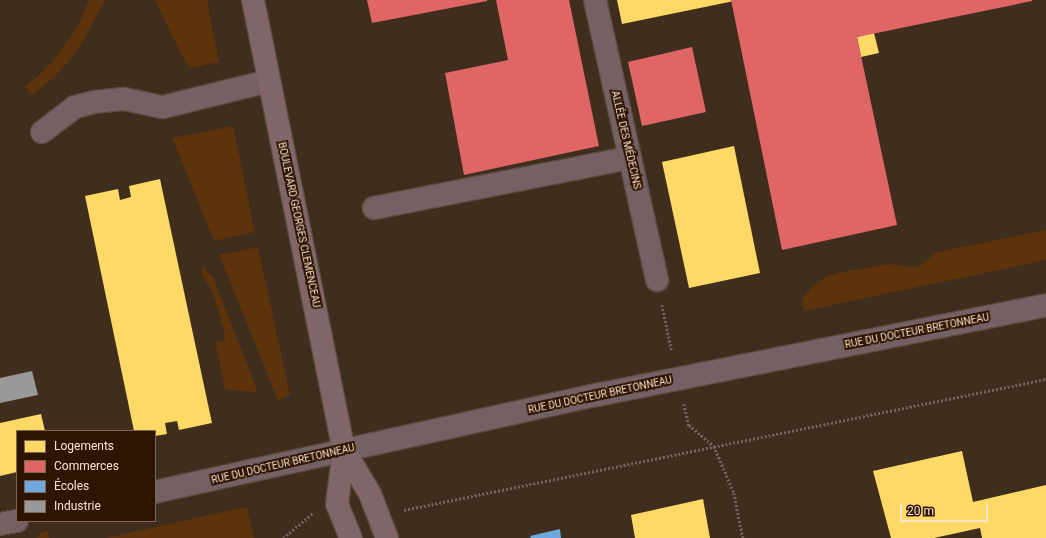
<!DOCTYPE html>
<html>
<head>
<meta charset="utf-8">
<style>
  body { margin:0 }
  #map { position:relative; width:1046px; height:538px; overflow:hidden; background:#3f2d1e; font-family:Roboto,sans-serif }
  div>[style] { position:absolute }
  [style*='--x'] { left:calc(var(--x)*1px); top:calc(var(--y)*1px); width:calc(var(--w)*1px); rotate:calc(var(--a)*1deg) }
  .green>* { inset:0; background:#5c330b }
  .homes>* { inset:0; background:#ffd966 }
  .shops>* { inset:0; background:#e06666 }
  .schools>* { inset:0; background:#6fa8dc }
  .industry>* { inset:0; background:#999 }
  .path>* { height:2.5px; margin-top:-1.25px; transform-origin:0; background:repeating-linear-gradient(90deg,#74635f 0 2px,transparent 0 4px) }
  .roads { filter:drop-shadow(1px 0 #5b4b3d) drop-shadow(-1px 0 #5b4b3d) drop-shadow(0 1px #5b4b3d) drop-shadow(0 -1px #5b4b3d) }
  .minor>* { height:22px; margin:-11px; padding:0 11px; transform-origin:11px; border-radius:11px; background:#756064 }
  .major>* { height:22px; margin:-11px; padding:0 11px; transform-origin:11px; border-radius:11px; background:#806569 }
  span { translate:-50% -50%; white-space:nowrap; text-align:center; line-height:1.15; -webkit-text-stroke:4px #2e1501; paint-order:stroke }
  .street-label { font-size:10px; color:#fee2ce }
  .legend { position:absolute; left:16px; top:430px; width:140px; height:92px; box-sizing:border-box; background:#2e1501; border:1px solid #816753; margin:0; padding:5px 7px; list-style:none; font-size:12px; color:#fee2ce }
  .legend li { display:flex; align-items:center; gap:8px; height:20px }
  .legend b { width:20px; border:1px solid #816753 }
  .scale { position:absolute; left:900px; top:504px; width:88px; height:18px; box-sizing:border-box; border:2px solid #fee2ce; border-top:0; padding-left:5px; font-size:12px; line-height:14px; white-space:nowrap; color:#fee2ce; -webkit-text-stroke:3px #2e1501; paint-order:stroke }
</style>
</head>
<body>
<div id="map">
  <div class="green">
    <div style="clip-path:polygon(89px 0,105px 0,83px 41px,69px 61px,54px 77px,32px 95px,25px 86px,38px 76px,50px 64px,69px 39px,79px 24px)"></div>
    <div style="clip-path:polygon(155px 0,207px 0,219px 62px,191px 68px,185px 62px)"></div>
    <div style="clip-path:polygon(233px 126px,255px 232px,214px 241px,172px 138px)"></div>
    <div style="clip-path:polygon(1046px 230px,1046px 260px,804px 311px,802px 305px,803px 298px,812px 287px,824px 278px,837px 273px,888px 264px,914px 267px,923px 264px,937px 252px)"></div>
    <div style="clip-path:polygon(258px 247px,290px 395px,278px 400px,219px 255px)"></div>
    <div style="clip-path:polygon(204px 266px,207px 272px,213px 277px,258px 393px,225px 389px,215px 342px,225px 340px,223px 326px,213px 294px,201px 272px)"></div>
    <div style="clip-path:polygon(247px 507px,254px 538px,106px 538px,241px 508px)"></div>
    <div style="clip-path:polygon(48px 531px,49px 538px,37px 538px,40px 533px)"></div>
  </div>
  <div class="homes">
    <div style="clip-path:polygon(617px 0,734px 0,734px 1px,622px 24px)"></div>
    <div style="clip-path:polygon(874px 33px,879px 53px,861px 57px,857px 37px)"></div>
    <div style="clip-path:polygon(734px 146px,760px 273px,689px 288px,662px 162px)"></div>
    <div style="clip-path:polygon(160px 179px,212px 423px,179px 430px,177px 421px,165px 423px,167px 434px,155px 436px,155px 431px,134px 431px,85px 196px,118px 189px,120px 200px,131px 197px,129px 186px)"></div>
    <div style="clip-path:polygon(41px 414px,45px 431px,17px 431px,17px 472px,0 476px,0 423px)"></div>
    <div style="clip-path:polygon(962px 451px,973px 502px,1046px 485px,1046px 538px,982px 538px,980px 528px,934px 538px,891px 538px,873px 471px)"></div>
    <div style="clip-path:polygon(703px 499px,710px 538px,635px 538px,631px 515px)"></div>
  </div>
  <div class="shops">
    <div style="clip-path:polygon(367px 0,487px 0,487px 1px,372px 23px)"></div>
    <div style="clip-path:polygon(496px 0,569px 0,599px 146px,464px 175px,445px 73px,508px 60px)"></div>
    <div style="clip-path:polygon(731px 0,1032px 0,1032px 1px,857px 37px,897px 225px,782px 250px)"></div>
    <div style="clip-path:polygon(692px 47px,706px 112px,642px 126px,628px 62px)"></div>
  </div>
  <div class="schools">
    <div style="clip-path:polygon(560px 529px,561px 538px,531px 538px,530px 536px)"></div>
  </div>
  <div class="industry">
    <div style="clip-path:polygon(32px 371px,38px 395px,0 403px,0 378px)"></div>
  </div>
  <div class="path">
    <div style="--x:662;--y:305;--w:48;--a:78"></div>
    <div style="--x:684;--y:404;--w:22;--a:77"></div>
    <div style="--x:689;--y:425;--w:33;--a:40"></div>
    <div style="--x:714;--y:446;--w:51;--a:66.9"></div>
    <div style="--x:734;--y:493;--w:46;--a:78.7"></div>
    <div style="--x:404;--y:510;--w:655;--a:-11.53"></div>
    <div style="--x:283;--y:538;--w:39;--a:-40"></div>
  </div>
  <div class="roads">
    <div class="minor">
      <div style="--x:595;--y:0;--w:287;--a:77.5"></div>
      <div style="--x:42;--y:132;--w:41;--a:-37.1"></div>
      <div style="--x:75;--y:107;--w:20;--a:-15"></div>
      <div style="--x:94;--y:102;--w:30;--a:-6"></div>
      <div style="--x:124;--y:99;--w:40;--a:12"></div>
      <div style="--x:163;--y:107;--w:109;--a:-13.8"></div>
      <div style="--x:374;--y:208;--w:261;--a:-11.1"></div>
      <div style="--x:155;--y:492;--w:453;--a:-12.4"></div>
      <div style="--x:597;--y:395;--w:458;--a:-11.3"></div>
      <div style="--x:0;--y:524;--w:17;--a:-10"></div>
    </div>
    <div class="major">
      <div style="--x:253;--y:0;--w:459;--a:78.6"></div>
      <div style="--x:344;--y:450;--w:54;--a:97.4"></div>
      <div style="--x:337;--y:504;--w:37;--a:68"></div>
      <div style="--x:344;--y:450;--w:51;--a:59.4"></div>
      <div style="--x:370;--y:494;--w:47;--a:68.9"></div>
    </div>
  </div>
  <div class="street-label">
    <span style="left:626px;top:140px;rotate:77deg">ALLÉE DES MÉDECINS</span>
    <span style="left:299px;top:225px;rotate:78deg">BOULEVARD GEORGES CLEMENCEAU</span>
    <span style="left:917px;top:331px;rotate:-11deg">RUE DU DOCTEUR BRETONNEAU</span>
    <span style="left:600px;top:395px;rotate:-12deg">RUE DU DOCTEUR BRETONNEAU</span>
    <span style="left:283px;top:464px;rotate:-13deg">RUE DU DOCTEUR BRETONNEAU</span>
  </div>
  <ul class="legend">
  <li><b style="height:11px;background:#ffd966"></b>Logements</li>
  <li><b style="height:11px;background:#e06666"></b>Commerces</li>
  <li><b style="height:11px;background:#6fa8dc"></b>Écoles</li>
  <li><b style="height:11px;background:#999"></b>Industrie</li>
  </ul>
  <div class="scale">20 m</div>
</div>
</body>
</html>
